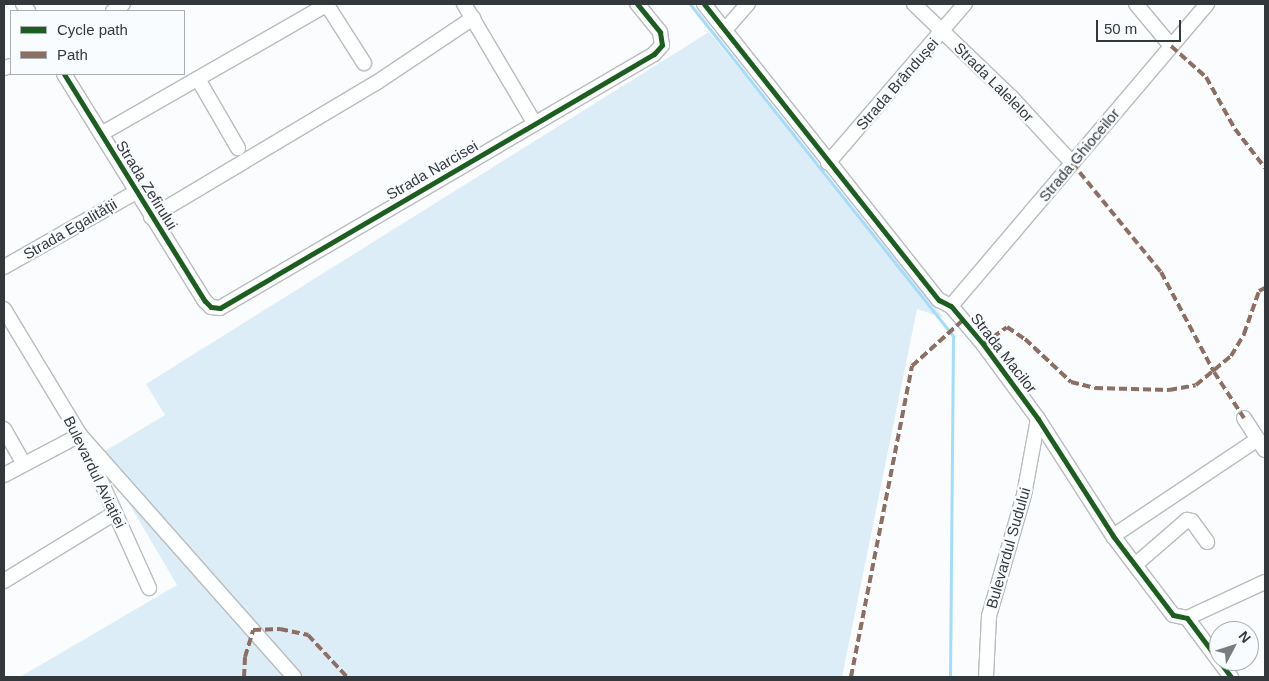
<!DOCTYPE html>
<html>
<head>
<meta charset="utf-8">
<style>
  body { margin:0 }
  #map { position:relative; width:1269px; height:681px; overflow:hidden; background:#fafcfd; font-family:Arial,sans-serif }
  div>[style] { position:absolute }
  [style*='--x'] { left:calc(var(--x)*1px); top:calc(var(--y)*1px); width:calc(var(--w)*1px); rotate:calc(var(--a)*1deg) }
  .green>* { inset:0; background:#dcedf8 }
  .stream>* { height:3px; margin:-1.5px; padding:0 1.5px; transform-origin:1.5px; border-radius:1.5px; background:#a4dcfc }
  .roads { filter:drop-shadow(1px 0 #b9bcbe) drop-shadow(-1px 0 #b9bcbe) drop-shadow(0 1px #b9bcbe) drop-shadow(0 -1px #b9bcbe) }
  .minor>* { height:14px; margin:-7px; padding:0 7px; transform-origin:7px; border-radius:7px; background:#feffff }
  .quiet>* { height:4px; margin-top:-2px; transform-origin:0; background:repeating-linear-gradient(90deg,#8d6e63 0 8px,transparent 0 12px) }
  .cycleway>* { height:5px; margin:-2.5px; padding:0 2.5px; transform-origin:2.5px; border-radius:2.5px; background:#1b5e20 }
  span { translate:-50% -50%; white-space:nowrap; text-align:center; line-height:1.15; -webkit-text-stroke:4.5px #f9fcfe; paint-order:stroke }
  .street-label { font-size:15px; color:#33383c }
  .frame { position:absolute; inset:0; border:5px solid #33383c; pointer-events:none }
  .legend { position:absolute; left:10px; top:10px; width:175px; height:65px; box-sizing:border-box; background:#f9fcfe; border:1px solid #aaaeb0; margin:0; padding:6px 9px; list-style:none; font-size:15px; color:#33383c }
  .legend li { display:flex; align-items:center; gap:10px; height:25px }
  .legend b { width:25px; border:1px solid #aaaeb0 }
  .north { position:absolute; left:1209px; top:621px; width:50px; height:50px; box-sizing:border-box; background:#f9fcfe; border:1px solid #aaaeb0; border-radius:50%; rotate:50deg; font-size:14px; font-weight:700; line-height:20px; text-align:center; color:#33383c }
  .north::after { content:''; display:block; margin:auto; width:18px; height:22px; background:#797d80; clip-path:polygon(50% 0,100% 100%,50% 72%,0 100%) }
  .scale { position:absolute; left:1096px; top:20px; width:85px; height:22px; box-sizing:border-box; border:2px solid #33383c; border-top:0; padding-left:6px; font-size:15px; line-height:18px; white-space:nowrap; color:#33383c; -webkit-text-stroke:4px #f9fcfe; paint-order:stroke }
</style>
</head>
<body>
<div id="map">
  <div class="green">
    <div style="clip-path:polygon(709px 32px,944px 318px,917px 309px,842px 677px,20px 677px,177px 585px,100px 454px,165px 415px,146px 384px)"></div>
  </div>
  <div class="stream">
    <div style="--x:690;--y:4;--w:424;--a:51.6"></div>
    <div style="--x:953;--y:336;--w:341;--a:90.5"></div>
  </div>
  <div class="roads">
    <div class="minor">
      <div style="--x:23;--y:4;--w:9;--a:54"></div>
      <div style="--x:464;--y:4;--w:139;--a:59.4"></div>
      <div style="--x:704;--y:4;--w:378;--a:51.6"></div>
      <div style="--x:939;--y:300;--w:13;--a:27"></div>
      <div style="--x:951;--y:306;--w:50;--a:49.9"></div>
      <div style="--x:983;--y:344;--w:93;--a:53.7"></div>
      <div style="--x:1038;--y:419;--w:139;--a:57.3"></div>
      <div style="--x:1113;--y:536;--w:99;--a:52.8"></div>
      <div style="--x:1173;--y:615;--w:14;--a:12"></div>
      <div style="--x:1187;--y:618;--w:74;--a:53.3"></div>
      <div style="--x:914;--y:4;--w:136;--a:43.8"></div>
      <div style="--x:1012;--y:98;--w:88;--a:47.3"></div>
      <div style="--x:1136;--y:4;--w:55;--a:50.2"></div>
      <div style="--x:327;--y:5;--w:69;--a:57.5"></div>
      <div style="--x:113;--y:11;--w:12;--a:-35"></div>
      <div style="--x:725;--y:30;--w:35;--a:-49"></div>
      <div style="--x:4;--y:68;--w:7;--a:-16"></div>
      <div style="--x:64;--y:74;--w:267;--a:58.2"></div>
      <div style="--x:205;--y:301;--w:8;--a:45"></div>
      <div style="--x:211;--y:307;--w:9;--a:6"></div>
      <div style="--x:220;--y:308;--w:503;--a:-30.34"></div>
      <div style="--x:654;--y:54;--w:12;--a:-48"></div>
      <div style="--x:662;--y:45;--w:13;--a:-99"></div>
      <div style="--x:660;--y:32;--w:36;--a:-129"></div>
      <div style="--x:198;--y:79;--w:80;--a:59.9"></div>
      <div style="--x:101;--y:134;--w:262;--a:-29.8"></div>
      <div style="--x:828;--y:163;--w:210;--a:-49.3"></div>
      <div style="--x:151;--y:217;--w:262;--a:-30.8"></div>
      <div style="--x:376;--y:83;--w:117;--a:-33.8"></div>
      <div style="--x:4;--y:267;--w:152;--a:-29.6"></div>
      <div style="--x:951;--y:306;--w:396;--a:-49.7"></div>
      <div style="--x:4;--y:309;--w:147;--a:58.9"></div>
      <div style="--x:80;--y:435;--w:168;--a:65.7"></div>
      <div style="--x:1244;--y:418;--w:38;--a:57"></div>
      <div style="--x:4;--y:429;--w:40;--a:60.3"></div>
      <div style="--x:4;--y:475;--w:86;--a:-27.8"></div>
      <div style="--x:80;--y:435;--w:323;--a:48.5"></div>
      <div style="--x:1113;--y:536;--w:174;--a:-33.8"></div>
      <div style="--x:1135;--y:565;--w:69;--a:-40.9"></div>
      <div style="--x:1187;--y:520;--w:5;--a:11"></div>
      <div style="--x:1192;--y:521;--w:26;--a:54"></div>
      <div style="--x:4;--y:581;--w:130;--a:-31.5"></div>
      <div style="--x:1187;--y:618;--w:86;--a:-24.8"></div>
      <div style="--x:986;--y:677;--w:61;--a:-87.2"></div>
      <div style="--x:989;--y:616;--w:126;--a:-73.9"></div>
      <div style="--x:1024;--y:495;--w:77;--a:-79.6"></div>
    </div>
  </div>
  <div class="quiet">
    <div style="--x:1171;--y:46;--w:47;--a:41.5"></div>
    <div style="--x:1206;--y:77;--w:60;--a:60.9"></div>
    <div style="--x:1235;--y:129;--w:49;--a:52.4"></div>
    <div style="--x:1072;--y:163;--w:141;--a:50.8"></div>
    <div style="--x:1161;--y:272;--w:113;--a:62.1"></div>
    <div style="--x:1214;--y:372;--w:55;--a:56.9"></div>
    <div style="--x:983;--y:344;--w:29;--a:-35"></div>
    <div style="--x:1007;--y:327;--w:22;--a:34"></div>
    <div style="--x:1025;--y:339;--w:63;--a:43.1"></div>
    <div style="--x:1071;--y:382;--w:25;--a:14"></div>
    <div style="--x:1095;--y:388;--w:74;--a:1.5"></div>
    <div style="--x:1169;--y:390;--w:27;--a:-10"></div>
    <div style="--x:1196;--y:385;--w:45;--a:-39.6"></div>
    <div style="--x:1231;--y:356;--w:26;--a:-59"></div>
    <div style="--x:1244;--y:334;--w:46;--a:-70.8"></div>
    <div style="--x:1259;--y:291;--w:7;--a:-27"></div>
    <div style="--x:244;--y:677;--w:20;--a:-87"></div>
    <div style="--x:245;--y:657;--w:28;--a:-73"></div>
    <div style="--x:253;--y:630;--w:27;--a:-2"></div>
    <div style="--x:280;--y:629;--w:29;--a:12"></div>
    <div style="--x:308;--y:635;--w:57;--a:47.1"></div>
    <div style="--x:851;--y:677;--w:317;--a:-78.9"></div>
    <div style="--x:912;--y:366;--w:69;--a:-42"></div>
  </div>
  <div class="cycleway">
    <div style="--x:704;--y:4;--w:378;--a:51.6"></div>
    <div style="--x:939;--y:300;--w:13;--a:27"></div>
    <div style="--x:951;--y:306;--w:50;--a:49.9"></div>
    <div style="--x:983;--y:344;--w:93;--a:53.7"></div>
    <div style="--x:1038;--y:419;--w:139;--a:57.3"></div>
    <div style="--x:1113;--y:536;--w:99;--a:52.8"></div>
    <div style="--x:1173;--y:615;--w:14;--a:12"></div>
    <div style="--x:1187;--y:618;--w:74;--a:53.3"></div>
    <div style="--x:64;--y:74;--w:267;--a:58.2"></div>
    <div style="--x:205;--y:301;--w:8;--a:45"></div>
    <div style="--x:211;--y:307;--w:9;--a:6"></div>
    <div style="--x:220;--y:308;--w:503;--a:-30.34"></div>
    <div style="--x:654;--y:54;--w:12;--a:-48"></div>
    <div style="--x:662;--y:45;--w:13;--a:-99"></div>
    <div style="--x:660;--y:32;--w:36;--a:-129"></div>
  </div>
  <div class="street-label">
    <span style="left:994px;top:82px;rotate:45deg">Strada Lalelelor</span>
    <span style="left:897px;top:84px;rotate:-49deg">Strada Brândușei</span>
    <span style="left:1079px;top:155px;rotate:-50deg">Strada Ghioceilor</span>
    <span style="left:432px;top:170px;rotate:-30deg">Strada Narcisei</span>
    <span style="left:147px;top:185px;rotate:58deg">Strada Zefirului</span>
    <span style="left:70px;top:229px;rotate:-30deg">Strada Egalității</span>
    <span style="left:1004px;top:353px;rotate:52deg">Strada Macilor</span>
    <span style="left:95px;top:472px;rotate:64deg">Bulevardul Aviației</span>
    <span style="left:1008px;top:548px;rotate:-74deg">Bulevardul Sudului</span>
  </div>
  <div class="frame"></div>
  <ul class="legend">
  <li><b style="height:6px;background:#1b5e20"></b>Cycle path</li>
  <li><b style="height:6px;background:#8d6e63"></b>Path</li>
  </ul>
  <div class="north">N</div>
  <div class="scale">50 m</div>
</div>
</body>
</html>
